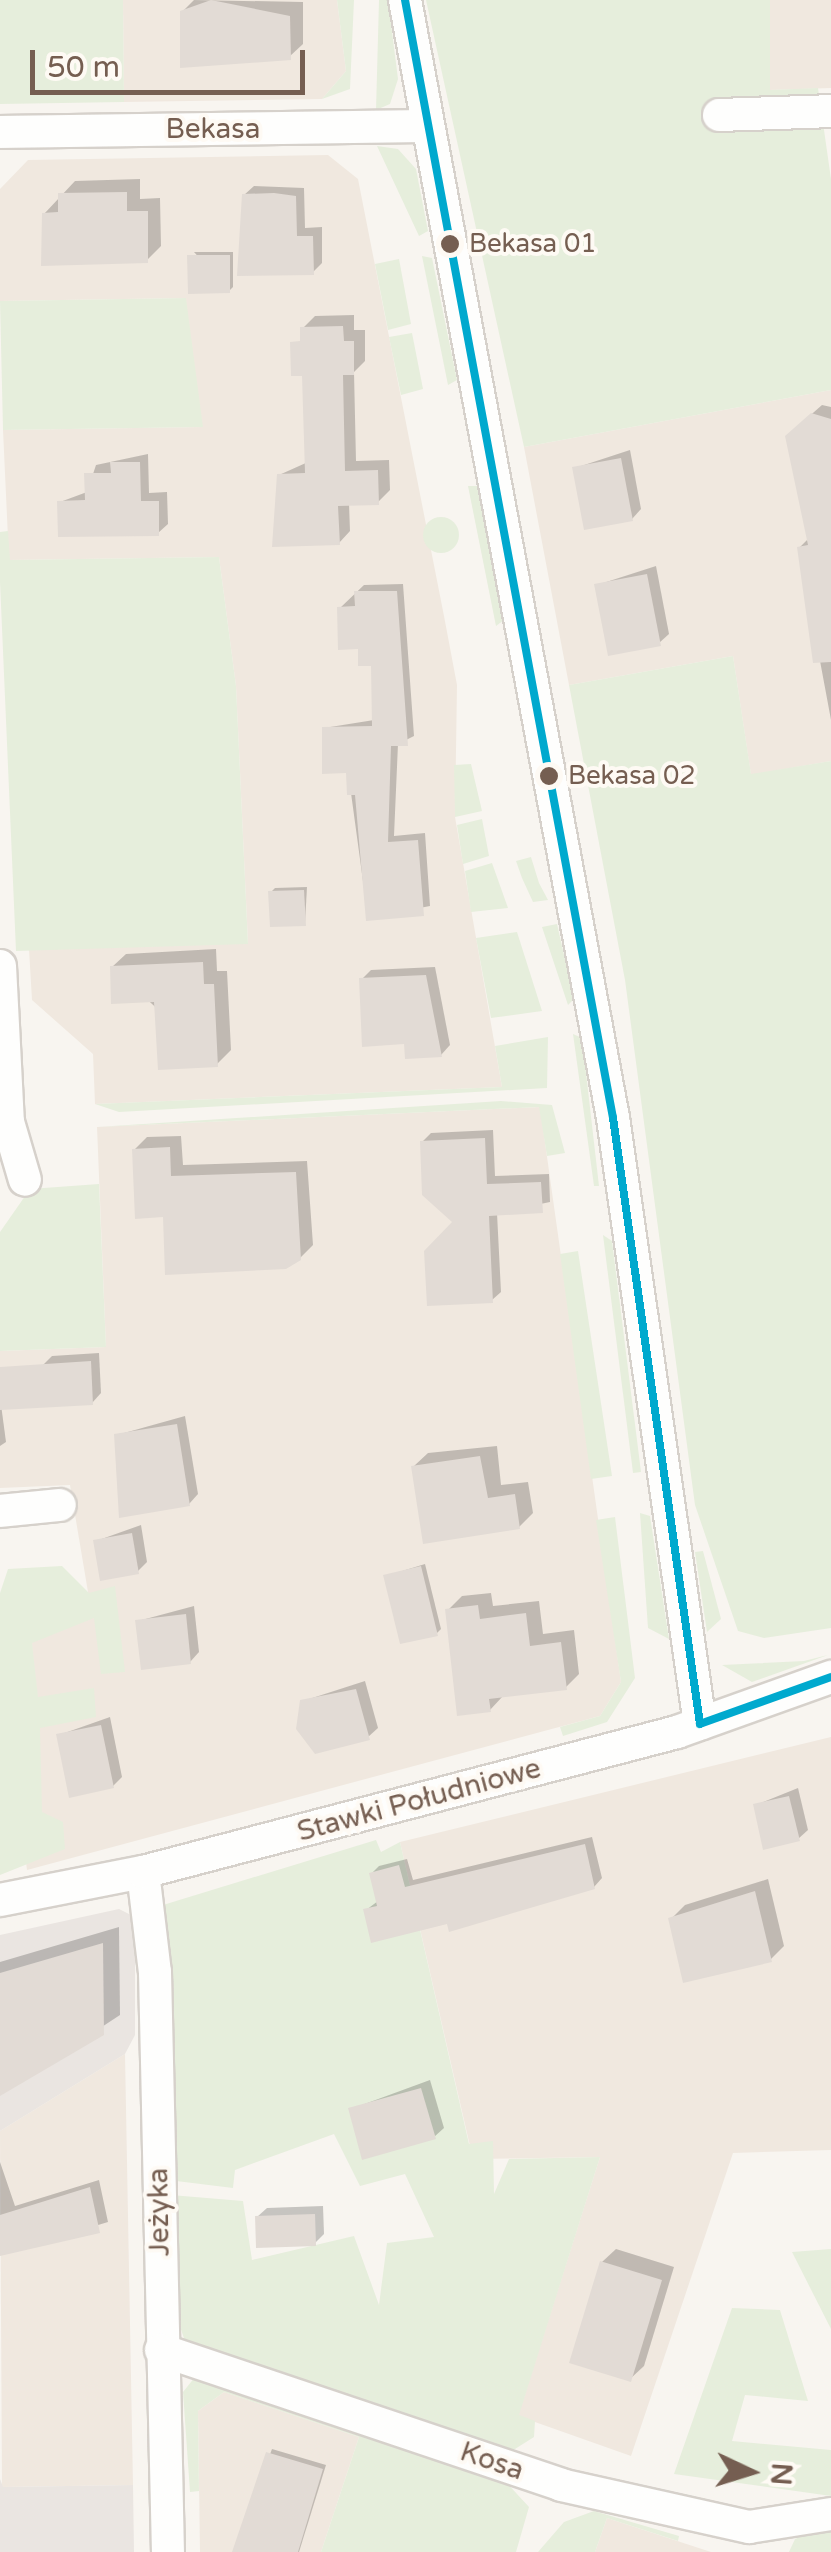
<!DOCTYPE html>
<html>
<head>
<meta charset="utf-8">
<style>
  body { margin:0 }
  #map { position:relative; width:831px; height:2552px; overflow:hidden; background:#f8f5f0; font-family:"Varela Round",sans-serif }
  div>[style] { position:absolute }
  [style*='--x'] { left:calc(var(--x)*1px); top:calc(var(--y)*1px); width:calc(var(--w)*1px); rotate:calc(var(--a)*1deg) }
  .residential>* { inset:0; background:#f0e8df }
  .industrial>* { inset:0; background:#eae5e1 }
  .green>* { inset:0; background:#e6eedc }
  .round { border-radius:50% }
  .shadow>* { inset:0; background:#0003 }
  .building>* { inset:0; background:#e2dbd5 }
  .roads { filter:drop-shadow(2px 0 #d6d1cb) drop-shadow(-2px 0 #d6d1cb) drop-shadow(0 2px #d6d1cb) drop-shadow(0 -2px #d6d1cb) }
  .street>* { height:32px; margin:-16px; padding:0 16px; transform-origin:16px; border-radius:16px; background:#fefefd }
  .bus-1>* { height:8px; margin:-4px; padding:0 4px; transform-origin:4px; border-radius:4px; background:#00a9ce }
  .dots>* { width:28px; height:28px; translate:-50% -50%; box-sizing:border-box; border:5px solid #fefaf4; border-radius:50% }
  span { translate:-50% -50%; white-space:nowrap; text-align:center; line-height:1.15; -webkit-text-stroke:8px #fefaf4; paint-order:stroke }
  .bus-label { font-size:26px; color:#755e51 }
  .left { translate:0 -50%; text-align:left }
  .street-label { font-size:28px; color:#755e51 }
  .north { position:absolute; left:701px; top:2422px; width:100px; height:100px; -webkit-text-stroke:8px #fefaf4; paint-order:stroke; rotate:94deg; font-size:28px; font-weight:700; line-height:40px; text-align:center; color:#755e51 }
  .north::after { content:''; display:block; margin:auto; width:35px; height:45px; background:#755e51; clip-path:polygon(50% 0,100% 100%,50% 72%,0 100%) }
  .scale { position:absolute; left:30px; top:50px; width:275px; height:45px; box-sizing:border-box; border:5px solid #755e51; border-top:0; padding-left:12px; font-size:30px; line-height:35px; white-space:nowrap; color:#755e51; -webkit-text-stroke:8px #fefaf4; paint-order:stroke }
</style>
</head>
<body>
<div id="map">
  <div class="residential">
    <div style="clip-path:polygon(123px 0,337px 0,346px 71px,322px 99px,124px 102px)"></div>
    <div style="clip-path:polygon(770px 0,831px 0,831px 88px,770px 90px)"></div>
    <div style="clip-path:polygon(328px 155px,358px 179px,444px 616px,457px 685px,455px 817px,502px 1087px,95px 1104px,93px 1054px,32px 1000px,29px 949px,248px 943px,236px 686px,219px 557px,9px 560px,3px 430px,202px 427px,185px 298px,0 301px,0 189px,28px 160px)"></div>
    <div style="clip-path:polygon(831px 390px,831px 761px,751px 775px,733px 656px,569px 685px,524px 447px)"></div>
    <div style="clip-path:polygon(540px 1107px,621px 1682px,600px 1716px,27px 1870px,0 1644px,88px 1592px,70px 1485px,0 1488px,0 1351px,106px 1347px,97px 1127px)"></div>
    <div style="clip-path:polygon(831px 1737px,831px 2150px,733px 2153px,631px 2456px,518px 2416px,600px 2157px,473px 2159px,400px 1842px)"></div>
    <div style="clip-path:polygon(125px 2054px,133px 2485px,2px 2487px,0 2131px)"></div>
    <div style="clip-path:polygon(224px 2392px,359px 2437px,321px 2552px,200px 2552px,198px 2411px)"></div>
    <div style="clip-path:polygon(607px 2518px,711px 2552px,595px 2552px)"></div>
  </div>
  <div class="industrial">
    <div style="clip-path:polygon(119px 1909px,135px 1917px,135px 2035px,125px 2054px,0 2131px,0 1935px)"></div>
    <div style="clip-path:polygon(0 2479px,3px 2487px,133px 2485px,134px 2552px,0 2552px)"></div>
  </div>
  <div class="green">
    <div style="clip-path:polygon(0 0,123px 0,124px 102px,0 104px)"></div>
    <div style="clip-path:polygon(337px 0,354px 0,350px 89px,322px 99px,346px 71px)"></div>
    <div style="clip-path:polygon(379px 0,388px 0,398px 79px,390px 104px,376px 110px)"></div>
    <div style="clip-path:polygon(426px 0,770px 0,770px 90px,818px 88px,831px 179px,831px 390px,524px 447px)"></div>
    <div style="clip-path:polygon(377px 146px,398px 149px,416px 169px,428px 231px,419px 236px)"></div>
    <div style="clip-path:polygon(422px 256px,432px 258px,457px 380px,448px 385px)"></div>
    <div style="clip-path:polygon(399px 259px,411px 324px,388px 330px,375px 264px)"></div>
    <div style="clip-path:polygon(186px 298px,203px 427px,3px 430px,0 301px)"></div>
    <div style="clip-path:polygon(412px 333px,423px 389px,401px 395px,389px 337px)"></div>
    <div style="clip-path:polygon(468px 486px,477px 486px,504px 620px,496px 626px)"></div>
    <div class="round" style="left:423px;top:517px;width:36px;height:36px"></div>
    <div style="clip-path:polygon(8px 531px,10px 560px,219px 557px,236px 686px,248px 944px,16px 951px,0 582px,0 532px)"></div>
    <div style="clip-path:polygon(733px 656px,751px 774px,831px 761px,831px 1628px,764px 1638px,738px 1631px,695px 1505px,625px 980px,569px 685px)"></div>
    <div style="clip-path:polygon(471px 764px,482px 811px,455px 817px,454px 765px)"></div>
    <div style="clip-path:polygon(482px 819px,489px 856px,463px 864px,457px 825px)"></div>
    <div style="clip-path:polygon(531px 857px,539px 883px,548px 900px,533px 902px,522px 878px,516px 861px)"></div>
    <div style="clip-path:polygon(492px 863px,508px 908px,471px 912px,465px 871px)"></div>
    <div style="clip-path:polygon(557px 924px,574px 999px,568px 1005px,542px 927px)"></div>
    <div style="clip-path:polygon(517px 932px,542px 1011px,491px 1018px,476px 938px)"></div>
    <div style="clip-path:polygon(573px 1034px,582px 1038px,599px 1186px,594px 1186px)"></div>
    <div style="clip-path:polygon(548px 1037px,547px 1088px,119px 1112px,95px 1104px,502px 1087px,495px 1046px)"></div>
    <div style="clip-path:polygon(501px 1101px,552px 1105px,565px 1153px,547px 1156px,539px 1107px,97px 1127px)"></div>
    <div style="clip-path:polygon(99px 1184px,106px 1347px,0 1351px,0 1232px,30px 1189px)"></div>
    <div style="clip-path:polygon(603px 1235px,612px 1241px,641px 1472px,633px 1473px)"></div>
    <div style="clip-path:polygon(578px 1251px,612px 1476px,591px 1479px,560px 1254px)"></div>
    <div style="clip-path:polygon(640px 1513px,650px 1516px,669px 1639px,648px 1628px)"></div>
    <div style="clip-path:polygon(615px 1517px,635px 1678px,607px 1722px,563px 1736px,560px 1727px,600px 1716px,621px 1682px,596px 1520px)"></div>
    <div style="clip-path:polygon(703px 1551px,721px 1619px,707px 1632px,695px 1552px)"></div>
    <div style="clip-path:polygon(62px 1566px,89px 1593px,115px 1586px,125px 1672px,101px 1674px,94px 1618px,32px 1643px,38px 1697px,94px 1688px,96px 1717px,40px 1728px,42px 1812px,63px 1822px,65px 1849px,0 1875px,0 1593px,8px 1569px)"></div>
    <div style="clip-path:polygon(828px 1655px,752px 1682px,722px 1665px,804px 1661px)"></div>
    <div style="clip-path:polygon(376px 1840px,381px 1852px,400px 1842px,469px 2144px,493px 2141px,494px 2194px,509px 2159px,600px 2157px,519px 2415px,535px 2421px,534px 2437px,515px 2449px,481px 2451px,187px 2347px,174px 2309px,171px 2195px,243px 2201px,252px 2260px,354px 2236px,379px 2305px,387px 2243px,434px 2237px,405px 2174px,360px 2186px,334px 2134px,235px 2170px,233px 2188px,168px 2180px,163px 1905px)"></div>
    <div style="clip-path:polygon(831px 2249px,831px 2329px,792px 2252px)"></div>
    <div style="clip-path:polygon(732px 2308px,780px 2310px,808px 2401px,745px 2395px,732px 2441px,831px 2450px,831px 2496px,674px 2474px)"></div>
    <div style="clip-path:polygon(195px 2377px,505px 2481px,529px 2507px,516px 2552px,321px 2552px,359px 2437px,224px 2392px,198px 2411px,199px 2491px,190px 2492px,183px 2392px)"></div>
    <div style="clip-path:polygon(594px 2511px,679px 2536px,678px 2541px,607px 2518px,595px 2552px,538px 2552px,564px 2522px)"></div>
    <div style="clip-path:polygon(831px 2524px,831px 2552px,789px 2552px,795px 2539px)"></div>
  </div>
  <div class="shadow">
    <div style="clip-path:polygon(194px 0,303px 2px,303px 44px,289px 57px,182px 12px)"></div>
    <div style="clip-path:polygon(140px 179px,140px 199px,160px 198px,161px 246px,147px 260px,44px 214px,75px 181px)"></div>
    <div style="clip-path:polygon(254px 186px,304px 188px,305px 228px,322px 227px,322px 263px,313px 272px,244px 195px)"></div>
    <div style="clip-path:polygon(194px 252px,233px 252px,233px 287px,229px 291px)"></div>
    <div style="clip-path:polygon(354px 315px,354px 330px,365px 330px,365px 361px,354px 372px,356px 461px,389px 460px,390px 490px,378px 502px,349px 503px,350px 531px,339px 543px,279px 475px,308px 462px,303px 328px,315px 316px)"></div>
    <div style="clip-path:polygon(822px 405px,831px 407px,831px 720px,799px 548px,809px 538px,797px 427px)"></div>
    <div style="clip-path:polygon(630px 450px,641px 509px,632px 519px,575px 468px)"></div>
    <div style="clip-path:polygon(148px 454px,149px 493px,167px 492px,168px 524px,158px 533px,60px 502px,87px 492px,96px 465px)"></div>
    <div style="clip-path:polygon(656px 566px,669px 634px,659px 643px,597px 585px)"></div>
    <div style="clip-path:polygon(403px 584px,414px 736px,398px 744px,394px 836px,425px 833px,430px 906px,368px 918px,348px 771px,324px 728px,374px 720px,373px 664px,340px 608px,364px 585px)"></div>
    <div style="clip-path:polygon(307px 887px,305px 923px,271px 892px,275px 888px)"></div>
    <div style="clip-path:polygon(216px 949px,217px 971px,227px 971px,231px 1050px,217px 1064px,112px 967px,126px 954px)"></div>
    <div style="clip-path:polygon(435px 967px,450px 1045px,441px 1055px,362px 979px,371px 970px)"></div>
    <div style="clip-path:polygon(493px 1130px,495px 1176px,549px 1174px,550px 1202px,497px 1213px,501px 1292px,492px 1300px,422px 1142px,431px 1133px)"></div>
    <div style="clip-path:polygon(181px 1136px,183px 1165px,307px 1161px,313px 1245px,300px 1258px,165px 1215px,134px 1150px,147px 1137px)"></div>
    <div style="clip-path:polygon(99px 1353px,101px 1393px,92px 1403px,43px 1365px,52px 1356px)"></div>
    <div style="clip-path:polygon(0 1397px,6px 1442px,0 1446px)"></div>
    <div style="clip-path:polygon(185px 1416px,198px 1494px,189px 1504px,117px 1435px)"></div>
    <div style="clip-path:polygon(497px 1446px,501px 1485px,528px 1482px,533px 1513px,519px 1527px,414px 1466px,428px 1453px)"></div>
    <div style="clip-path:polygon(141px 1525px,147px 1562px,138px 1571px,96px 1541px)"></div>
    <div style="clip-path:polygon(425px 1564px,441px 1629px,437px 1633px,386px 1576px)"></div>
    <div style="clip-path:polygon(491px 1593px,493px 1606px,539px 1601px,543px 1634px,574px 1630px,579px 1674px,566px 1687px,503px 1696px,490px 1710px,448px 1610px,462px 1596px)"></div>
    <div style="clip-path:polygon(194px 1606px,199px 1652px,190px 1662px,138px 1621px)"></div>
    <div style="clip-path:polygon(365px 1681px,378px 1728px,368px 1737px,303px 1701px)"></div>
    <div style="clip-path:polygon(110px 1717px,122px 1777px,113px 1786px,59px 1735px)"></div>
    <div style="clip-path:polygon(798px 1788px,808px 1830px,798px 1839px,756px 1805px)"></div>
    <div style="clip-path:polygon(592px 1837px,602px 1878px,594px 1887px,449px 1921px,366px 1910px,378px 1901px,371px 1874px,379px 1866px,407px 1859px,413px 1880px)"></div>
    <div style="clip-path:polygon(768px 1879px,784px 1946px,770px 1960px,671px 1919px,685px 1905px)"></div>
    <div style="clip-path:polygon(119px 1927px,120px 2015px,0 2094px,0 1962px)"></div>
    <div style="clip-path:polygon(430px 2080px,444px 2128px,434px 2137px,351px 2109px)"></div>
    <div style="clip-path:polygon(0 2162px,15px 2206px,99px 2180px,108px 2222px,0 2255px)"></div>
    <div style="clip-path:polygon(323px 2206px,324px 2234px,315px 2243px,257px 2217px,267px 2208px)"></div>
    <div style="clip-path:polygon(616px 2249px,674px 2267px,644px 2366px,630px 2379px,602px 2262px)"></div>
    <div style="clip-path:polygon(272px 2449px,326px 2465px,299px 2552px,234px 2552px)"></div>
  </div>
  <div class="building">
    <div style="clip-path:polygon(211px 0,290px 16px,291px 60px,180px 68px,180px 11px)"></div>
    <div style="clip-path:polygon(127px 192px,127px 211px,148px 211px,148px 263px,41px 266px,42px 213px,58px 212px,58px 193px)"></div>
    <div style="clip-path:polygon(274px 193px,296px 196px,297px 236px,313px 236px,314px 275px,237px 276px,242px 194px)"></div>
    <div style="clip-path:polygon(187px 255px,230px 255px,230px 293px,188px 294px)"></div>
    <div style="clip-path:polygon(343px 326px,344px 341px,354px 341px,354px 375px,343px 375px,345px 471px,378px 470px,379px 505px,338px 506px,340px 545px,272px 547px,277px 474px,305px 473px,302px 376px,291px 376px,290px 342px,300px 341px,300px 327px)"></div>
    <div style="clip-path:polygon(811px 413px,831px 419px,831px 662px,813px 663px,797px 547px,808px 545px,785px 436px)"></div>
    <div style="clip-path:polygon(621px 458px,633px 521px,584px 530px,572px 467px)"></div>
    <div style="clip-path:polygon(110px 462px,140px 462px,141px 501px,159px 501px,159px 536px,58px 537px,57px 501px,85px 500px,84px 473px,111px 473px)"></div>
    <div style="clip-path:polygon(647px 574px,661px 646px,608px 656px,594px 584px)"></div>
    <div style="clip-path:polygon(354px 591px,397px 591px,408px 746px,391px 746px,388px 842px,418px 840px,424px 916px,366px 921px,355px 795px,347px 795px,346px 773px,322px 774px,322px 727px,372px 726px,371px 666px,358px 666px,358px 649px,338px 650px,337px 607px,355px 606px)"></div>
    <div style="clip-path:polygon(304px 890px,306px 926px,270px 927px,268px 891px)"></div>
    <div style="clip-path:polygon(203px 962px,204px 984px,214px 984px,218px 1067px,158px 1070px,154px 1002px,111px 1004px,110px 966px)"></div>
    <div style="clip-path:polygon(426px 975px,442px 1057px,405px 1059px,404px 1044px,362px 1047px,359px 978px)"></div>
    <div style="clip-path:polygon(485px 1138px,487px 1184px,541px 1182px,543px 1213px,489px 1216px,493px 1303px,427px 1306px,424px 1251px,452px 1222px,422px 1195px,420px 1141px)"></div>
    <div style="clip-path:polygon(170px 1147px,171px 1176px,296px 1172px,301px 1260px,286px 1269px,165px 1275px,163px 1217px,135px 1219px,132px 1149px)"></div>
    <div style="clip-path:polygon(91px 1361px,93px 1405px,0 1410px,0 1367px)"></div>
    <div style="clip-path:polygon(177px 1424px,190px 1506px,119px 1518px,114px 1434px)"></div>
    <div style="clip-path:polygon(480px 1456px,488px 1498px,515px 1494px,520px 1529px,423px 1544px,411px 1466px)"></div>
    <div style="clip-path:polygon(132px 1533px,139px 1574px,100px 1581px,93px 1540px)"></div>
    <div style="clip-path:polygon(421px 1566px,438px 1636px,400px 1644px,383px 1575px)"></div>
    <div style="clip-path:polygon(478px 1605px,480px 1619px,526px 1613px,530px 1646px,561px 1642px,567px 1690px,489px 1699px,491px 1712px,457px 1716px,445px 1609px)"></div>
    <div style="clip-path:polygon(186px 1614px,191px 1664px,141px 1670px,135px 1620px)"></div>
    <div style="clip-path:polygon(356px 1689px,370px 1740px,315px 1754px,296px 1729px,300px 1700px)"></div>
    <div style="clip-path:polygon(101px 1725px,114px 1788px,69px 1798px,56px 1734px)"></div>
    <div style="clip-path:polygon(789px 1796px,800px 1841px,763px 1850px,753px 1804px)"></div>
    <div style="clip-path:polygon(585px 1844px,595px 1889px,449px 1932px,447px 1924px,371px 1943px,363px 1909px,377px 1906px,369px 1873px,399px 1865px,405px 1887px)"></div>
    <div style="clip-path:polygon(755px 1891px,772px 1962px,683px 1983px,668px 1918px)"></div>
    <div style="clip-path:polygon(103px 1943px,104px 2035px,0 2096px,0 1973px)"></div>
    <div style="clip-path:polygon(421px 2088px,436px 2139px,362px 2160px,348px 2108px)"></div>
    <div style="clip-path:polygon(90px 2187px,100px 2233px,0 2256px,0 2215px)"></div>
    <div style="clip-path:polygon(315px 2214px,316px 2246px,256px 2248px,255px 2216px)"></div>
    <div style="clip-path:polygon(600px 2261px,662px 2280px,631px 2382px,569px 2363px)"></div>
    <div style="clip-path:polygon(266px 2452px,323px 2469px,298px 2552px,232px 2552px)"></div>
  </div>
  <div class="roads">
    <div class="street">
      <div style="--x:405;--y:0;--w:1137;--a:79.46"></div>
      <div style="--x:613;--y:1118;--w:612;--a:81.83"></div>
      <div style="--x:719;--y:115;--w:112;--a:-2"></div>
      <div style="--x:0;--y:132;--w:426;--a:-0.8"></div>
      <div style="--x:0;--y:966;--w:156;--a:87.1"></div>
      <div style="--x:8;--y:1122;--w:60;--a:73.7"></div>
      <div style="--x:0;--y:1511;--w:60;--a:-5.7"></div>
      <div style="--x:143;--y:1872;--w:101;--a:83.2"></div>
      <div style="--x:155;--y:1972;--w:580;--a:88.72"></div>
      <div style="--x:0;--y:1900;--w:146;--a:-11.1"></div>
      <div style="--x:143;--y:1872;--w:552;--a:-14.69"></div>
      <div style="--x:677;--y:1732;--w:164;--a:-19.7"></div>
      <div style="--x:161;--y:2350;--w:422;--a:18.6"></div>
      <div style="--x:561;--y:2485;--w:193;--a:12.6"></div>
      <div style="--x:749;--y:2527;--w:83;--a:-9"></div>
    </div>
  </div>
  <div class="bus-1">
    <div style="--x:405;--y:0;--w:1137;--a:79.46"></div>
    <div style="--x:613;--y:1118;--w:612;--a:81.83"></div>
    <div style="--x:700;--y:1724;--w:139;--a:-19.7"></div>
  </div>
  <div class="dots">
    <div style="left:450px;top:244px;background:#755e51"></div>
    <div style="left:549px;top:776px;background:#755e51"></div>
  </div>
  <div class="bus-label">
    <span class="left" style="left:469px;top:244px">Bekasa 01</span>
    <span class="left" style="left:568px;top:776px">Bekasa 02</span>
  </div>
  <div class="street-label">
    <span style="left:213px;top:129px">Bekasa</span>
    <span style="left:419px;top:1800px;rotate:-15deg">Stawki Południowe</span>
    <span style="left:159px;top:2212px;rotate:-91deg">Jeżyka</span>
    <span style="left:492px;top:2461px;rotate:19deg">Kosa</span>
  </div>
  <div class="north">N</div>
  <div class="scale">50 m</div>
</div>
</body>
</html>
